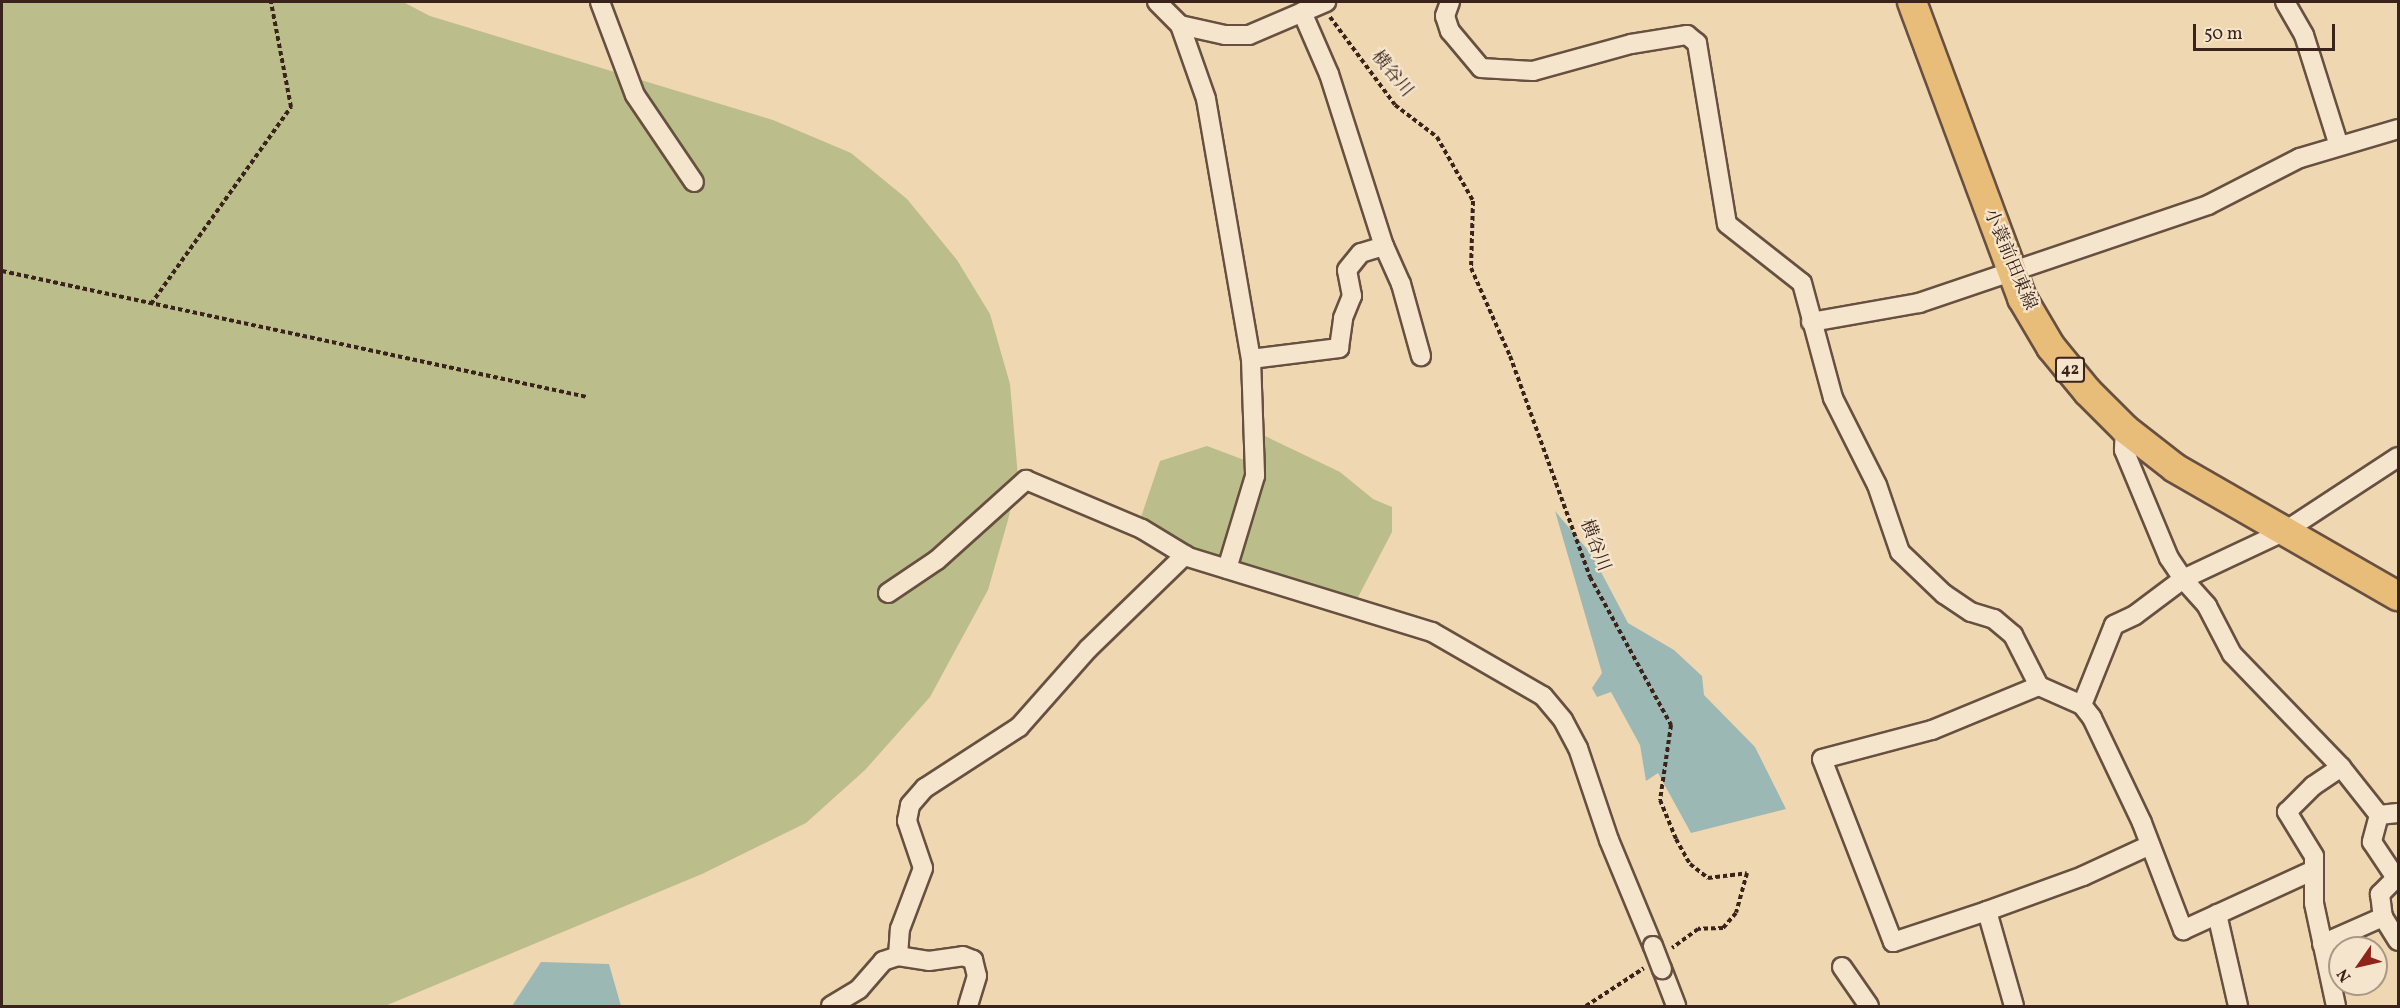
<!DOCTYPE html>
<html>
<head>
<meta charset="utf-8">
<style>
  body { margin:0 }
  #map { position:relative; width:2400px; height:1008px; overflow:hidden; background:#efd7b2; font-family:Vollkorn,"Noto Serif JP",serif }
  div>[style] { position:absolute }
  [style*='--x'] { left:calc(var(--x)*1px); top:calc(var(--y)*1px); width:calc(var(--w)*1px); rotate:calc(var(--a)*1deg) }
  .green>* { inset:0; background:#bbbe8b }
  .water>* { inset:0; background:#9cb8b4 }
  .path>* { height:4px; margin-top:-2px; transform-origin:0; background:repeating-linear-gradient(90deg,#3a231a 0 4.5px,transparent 0 7.5px) }
  .roads { filter:drop-shadow(2px 0 #675040) drop-shadow(-2px 0 #675040) drop-shadow(0 2px #675040) drop-shadow(0 -2px #675040) }
  .minor>* { height:18px; margin:-9px; padding:0 9px; transform-origin:9px; border-radius:9px; background:#f5e5cd }
  .primary>* { height:28px; margin:-14px; padding:0 14px; transform-origin:14px; border-radius:14px; background:#e8bc79 }
  .bridges { filter:drop-shadow(2px 0 #675040) drop-shadow(-2px 0 #675040) drop-shadow(0 2px #675040) drop-shadow(0 -2px #675040) }
  .minor-bridge>* { height:18px; margin:-9px; padding:0 9px; transform-origin:9px; border-radius:9px; background:#f5e5cd }
  span { translate:-50% -50%; white-space:nowrap; text-align:center; line-height:1.15; -webkit-text-stroke:4.5px #f5e5cd; paint-order:stroke }
  .shield-label span { padding:2px 4px; background:#f5e5cd; border:2px solid; border-radius:4px; -webkit-text-stroke-width:0 }
  .shield-label { font-size:16px; color:#3a231a; font-weight:700 }
  .street-label { font-size:18px; color:#3a231a }
  .frame { position:absolute; inset:0; border:3px solid #3a231a; pointer-events:none }
  .north { position:absolute; left:2328px; top:936px; width:60px; height:60px; box-sizing:border-box; background:#f5e5cd; border:2px solid #aa9785; border-radius:50%; rotate:236deg; font-size:16px; font-weight:700; line-height:24px; text-align:center; color:#3a231a }
  .north::after { content:''; display:block; margin:auto; width:21px; height:27px; background:#8f2418; clip-path:polygon(50% 0,100% 100%,50% 72%,0 100%) }
  .scale { position:absolute; left:2193px; top:24px; width:142px; height:27px; box-sizing:border-box; border:3px solid #3a231a; border-top:0; padding-left:8px; font-size:18px; line-height:21px; white-space:nowrap; color:#3a231a; -webkit-text-stroke:4px #f5e5cd; paint-order:stroke }
</style>
</head>
<body>
<div id="map">
  <div class="green">
    <div style="clip-path:polygon(2px 2px,403px 2px,430px 16px,773px 120px,851px 153px,907px 199px,957px 260px,990px 314px,1010px 384px,1018px 477px,1008px 520px,988px 590px,930px 697px,865px 770px,806px 823px,702px 874px,385px 1006px,2px 1006px)"></div>
    <div style="clip-path:polygon(1265px 436px,1340px 472px,1373px 499px,1392px 507px,1392px 532px,1355px 603px,1189px 551px,1139px 523px,1160px 461px,1207px 446px,1263px 467px)"></div>
  </div>
  <div class="water">
    <div style="clip-path:polygon(1555px 511px,1592px 555px,1628px 623px,1674px 650px,1702px 676px,1704px 695px,1755px 747px,1786px 809px,1691px 833px,1658px 773px,1646px 781px,1640px 745px,1611px 692px,1597px 697px,1592px 688px,1602px 673px)"></div>
    <div style="clip-path:polygon(541px 962px,609px 964px,621px 1006px,512px 1006px)"></div>
  </div>
  <div class="path">
    <div style="--x:1330;--y:17;--w:109;--a:53.5"></div>
    <div style="--x:1395;--y:105;--w:53;--a:37.3"></div>
    <div style="--x:1437;--y:137;--w:73;--a:60.6"></div>
    <div style="--x:1473;--y:201;--w:67;--a:91.7"></div>
    <div style="--x:1471;--y:268;--w:96;--a:66.1"></div>
    <div style="--x:1510;--y:356;--w:235;--a:70.1"></div>
    <div style="--x:1590;--y:577;--w:169;--a:61.3"></div>
    <div style="--x:1671;--y:725;--w:76;--a:98.3"></div>
    <div style="--x:1660;--y:800;--w:42;--a:67.7"></div>
    <div style="--x:1676;--y:839;--w:29;--a:61"></div>
    <div style="--x:1690;--y:864;--w:23;--a:38"></div>
    <div style="--x:1708;--y:878;--w:39;--a:-7"></div>
    <div style="--x:1747;--y:873;--w:41;--a:105.4"></div>
    <div style="--x:1736;--y:913;--w:20;--a:131"></div>
    <div style="--x:1723;--y:928;--w:25;--a:178"></div>
    <div style="--x:1698;--y:929;--w:32;--a:144"></div>
    <div style="--x:2;--y:271;--w:598;--a:12.15"></div>
    <div style="--x:151;--y:304;--w:242;--a:-54.6"></div>
    <div style="--x:291;--y:107;--w:107;--a:-100.8"></div>
    <div style="--x:1586;--y:1006;--w:69;--a:-33.2"></div>
  </div>
  <div class="roads">
    <div class="minor">
      <div style="--x:600;--y:2;--w:99;--a:69.4"></div>
      <div style="--x:635;--y:95;--w:105;--a:55.9"></div>
      <div style="--x:1157;--y:2;--w:33;--a:45"></div>
      <div style="--x:1180;--y:25;--w:46;--a:12.5"></div>
      <div style="--x:1225;--y:35;--w:24;--a:0"></div>
      <div style="--x:1249;--y:35;--w:84;--a:-23.2"></div>
      <div style="--x:1450;--y:2;--w:15;--a:110"></div>
      <div style="--x:1445;--y:16;--w:16;--a:72"></div>
      <div style="--x:1450;--y:31;--w:48;--a:50"></div>
      <div style="--x:1481;--y:68;--w:52;--a:3.3"></div>
      <div style="--x:1533;--y:71;--w:102;--a:-15.4"></div>
      <div style="--x:1631;--y:44;--w:57;--a:-9.1"></div>
      <div style="--x:1687;--y:35;--w:13;--a:39"></div>
      <div style="--x:1697;--y:43;--w:183;--a:80.6"></div>
      <div style="--x:1727;--y:224;--w:95;--a:38.2"></div>
      <div style="--x:1802;--y:283;--w:119;--a:74.9"></div>
      <div style="--x:1833;--y:398;--w:97;--a:63.2"></div>
      <div style="--x:1877;--y:485;--w:71;--a:71.1"></div>
      <div style="--x:1900;--y:552;--w:61;--a:43.7"></div>
      <div style="--x:1944;--y:594;--w:32;--a:34"></div>
      <div style="--x:1971;--y:612;--w:24;--a:17"></div>
      <div style="--x:1994;--y:619;--w:25;--a:40"></div>
      <div style="--x:2013;--y:635;--w:57;--a:63"></div>
      <div style="--x:2285;--y:2;--w:38;--a:60"></div>
      <div style="--x:2304;--y:35;--w:116;--a:72.5"></div>
      <div style="--x:1302;--y:12;--w:68;--a:66.5"></div>
      <div style="--x:1329;--y:74;--w:181;--a:72.3"></div>
      <div style="--x:1384;--y:246;--w:42;--a:65.9"></div>
      <div style="--x:1401;--y:284;--w:75;--a:74.5"></div>
      <div style="--x:1180;--y:25;--w:78;--a:70.6"></div>
      <div style="--x:1206;--y:99;--w:264;--a:80.2"></div>
      <div style="--x:1251;--y:359;--w:117;--a:88"></div>
      <div style="--x:1255;--y:476;--w:97;--a:106.8"></div>
      <div style="--x:1811;--y:322;--w:110;--a:-10"></div>
      <div style="--x:1919;--y:303;--w:305;--a:-18.7"></div>
      <div style="--x:2208;--y:205;--w:103;--a:-27.1"></div>
      <div style="--x:2300;--y:158;--w:102;--a:-16.5"></div>
      <div style="--x:1251;--y:359;--w:89;--a:-7.1"></div>
      <div style="--x:1339;--y:348;--w:30;--a:-82"></div>
      <div style="--x:1343;--y:318;--w:24;--a:-68"></div>
      <div style="--x:1352;--y:296;--w:26;--a:-101"></div>
      <div style="--x:1347;--y:270;--w:22;--a:-51"></div>
      <div style="--x:1361;--y:253;--w:24;--a:-17"></div>
      <div style="--x:2125;--y:429;--w:21;--a:93"></div>
      <div style="--x:2124;--y:450;--w:117;--a:67.4"></div>
      <div style="--x:2169;--y:558;--w:25;--a:56"></div>
      <div style="--x:2183;--y:579;--w:36;--a:48"></div>
      <div style="--x:2207;--y:606;--w:54;--a:62.5"></div>
      <div style="--x:2232;--y:654;--w:157;--a:46"></div>
      <div style="--x:888;--y:593;--w:59;--a:-34"></div>
      <div style="--x:937;--y:560;--w:120;--a:-42"></div>
      <div style="--x:1026;--y:480;--w:126;--a:22.9"></div>
      <div style="--x:1142;--y:529;--w:54;--a:31.3"></div>
      <div style="--x:1188;--y:557;--w:255;--a:17.1"></div>
      <div style="--x:1432;--y:632;--w:128;--a:30"></div>
      <div style="--x:1543;--y:696;--w:31;--a:50"></div>
      <div style="--x:1563;--y:720;--w:32;--a:62"></div>
      <div style="--x:1578;--y:748;--w:97;--a:71.4"></div>
      <div style="--x:1609;--y:840;--w:115;--a:67.5"></div>
      <div style="--x:2082;--y:705;--w:86;--a:-68.2"></div>
      <div style="--x:2114;--y:625;--w:23;--a:-25"></div>
      <div style="--x:2135;--y:615;--w:60;--a:-36.9"></div>
      <div style="--x:2183;--y:579;--w:113;--a:-25.2"></div>
      <div style="--x:2285;--y:531;--w:135;--a:-33.2"></div>
      <div style="--x:2379;--y:815;--w:28;--a:105"></div>
      <div style="--x:2372;--y:842;--w:43;--a:56.3"></div>
      <div style="--x:2396;--y:878;--w:23;--a:135"></div>
      <div style="--x:2380;--y:894;--w:23;--a:83"></div>
      <div style="--x:2383;--y:917;--w:28;--a:58"></div>
      <div style="--x:1987;--y:911;--w:102;--a:-20"></div>
      <div style="--x:2083;--y:876;--w:74;--a:-24.8"></div>
      <div style="--x:2217;--y:914;--w:94;--a:77.1"></div>
      <div style="--x:2322;--y:944;--w:67;--a:-23.9"></div>
      <div style="--x:898;--y:956;--w:27;--a:-86"></div>
      <div style="--x:900;--y:929;--w:65;--a:-69.3"></div>
      <div style="--x:923;--y:868;--w:50;--a:-108.8"></div>
      <div style="--x:907;--y:821;--w:16;--a:-79"></div>
      <div style="--x:910;--y:805;--w:23;--a:-49"></div>
      <div style="--x:925;--y:788;--w:112;--a:-33"></div>
      <div style="--x:1019;--y:727;--w:104;--a:-48.5"></div>
      <div style="--x:1088;--y:649;--w:135;--a:-44.1"></div>
      <div style="--x:1842;--y:967;--w:47;--a:55.3"></div>
      <div style="--x:1662;--y:969;--w:40;--a:69"></div>
      <div style="--x:831;--y:1006;--w:33;--a:-31"></div>
      <div style="--x:859;--y:989;--w:37;--a:-49"></div>
      <div style="--x:883;--y:961;--w:16;--a:-18"></div>
      <div style="--x:898;--y:956;--w:31;--a:9"></div>
      <div style="--x:929;--y:961;--w:34;--a:-8"></div>
      <div style="--x:963;--y:956;--w:11;--a:22"></div>
      <div style="--x:973;--y:960;--w:16;--a:76"></div>
      <div style="--x:977;--y:976;--w:31;--a:107"></div>
      <div style="--x:2014;--y:1006;--w:99;--a:-105.9"></div>
      <div style="--x:1987;--y:911;--w:99;--a:161.7"></div>
      <div style="--x:1893;--y:942;--w:196;--a:-111.2"></div>
      <div style="--x:1822;--y:759;--w:114;--a:-14.8"></div>
      <div style="--x:1932;--y:730;--w:116;--a:-22.4"></div>
      <div style="--x:2039;--y:686;--w:47;--a:23.8"></div>
      <div style="--x:2082;--y:705;--w:16;--a:52"></div>
      <div style="--x:2092;--y:718;--w:116;--a:64.5"></div>
      <div style="--x:2142;--y:823;--w:115;--a:69"></div>
      <div style="--x:2183;--y:930;--w:144;--a:-24.6"></div>
      <div style="--x:2336;--y:1006;--w:105;--a:-102.1"></div>
      <div style="--x:2314;--y:903;--w:47;--a:-90"></div>
      <div style="--x:2314;--y:856;--w:52;--a:-121.5"></div>
      <div style="--x:2287;--y:812;--w:37;--a:-45"></div>
      <div style="--x:2313;--y:786;--w:34;--a:-34"></div>
      <div style="--x:2341;--y:767;--w:61;--a:51.6"></div>
      <div style="--x:2379;--y:815;--w:19;--a:-6"></div>
    </div>
    <div class="primary">
      <div style="--x:1912;--y:2;--w:316;--a:69.6"></div>
      <div style="--x:2022;--y:298;--w:57;--a:59.4"></div>
      <div style="--x:2051;--y:347;--w:58;--a:50.6"></div>
      <div style="--x:2088;--y:392;--w:52;--a:45"></div>
      <div style="--x:2125;--y:429;--w:63;--a:38"></div>
      <div style="--x:2175;--y:468;--w:257;--a:29.9"></div>
    </div>
  </div>
  <div class="bridges">
    <div class="minor-bridge">
      <div style="--x:1653;--y:946;--w:25;--a:69"></div>
    </div>
  </div>
  <div class="shield-label">
    <span style="left:2070px;top:370px">42</span>
  </div>
  <div class="street-label">
    <span style="left:1391px;top:75px;rotate:51deg">横谷川</span>
    <span style="left:2009px;top:260px;rotate:67deg">小蓑前田東線</span>
    <span style="left:1594px;top:546px;rotate:69deg">横谷川</span>
  </div>
  <div class="frame"></div>
  <div class="north">N</div>
  <div class="scale">50 m</div>
</div>
</body>
</html>
